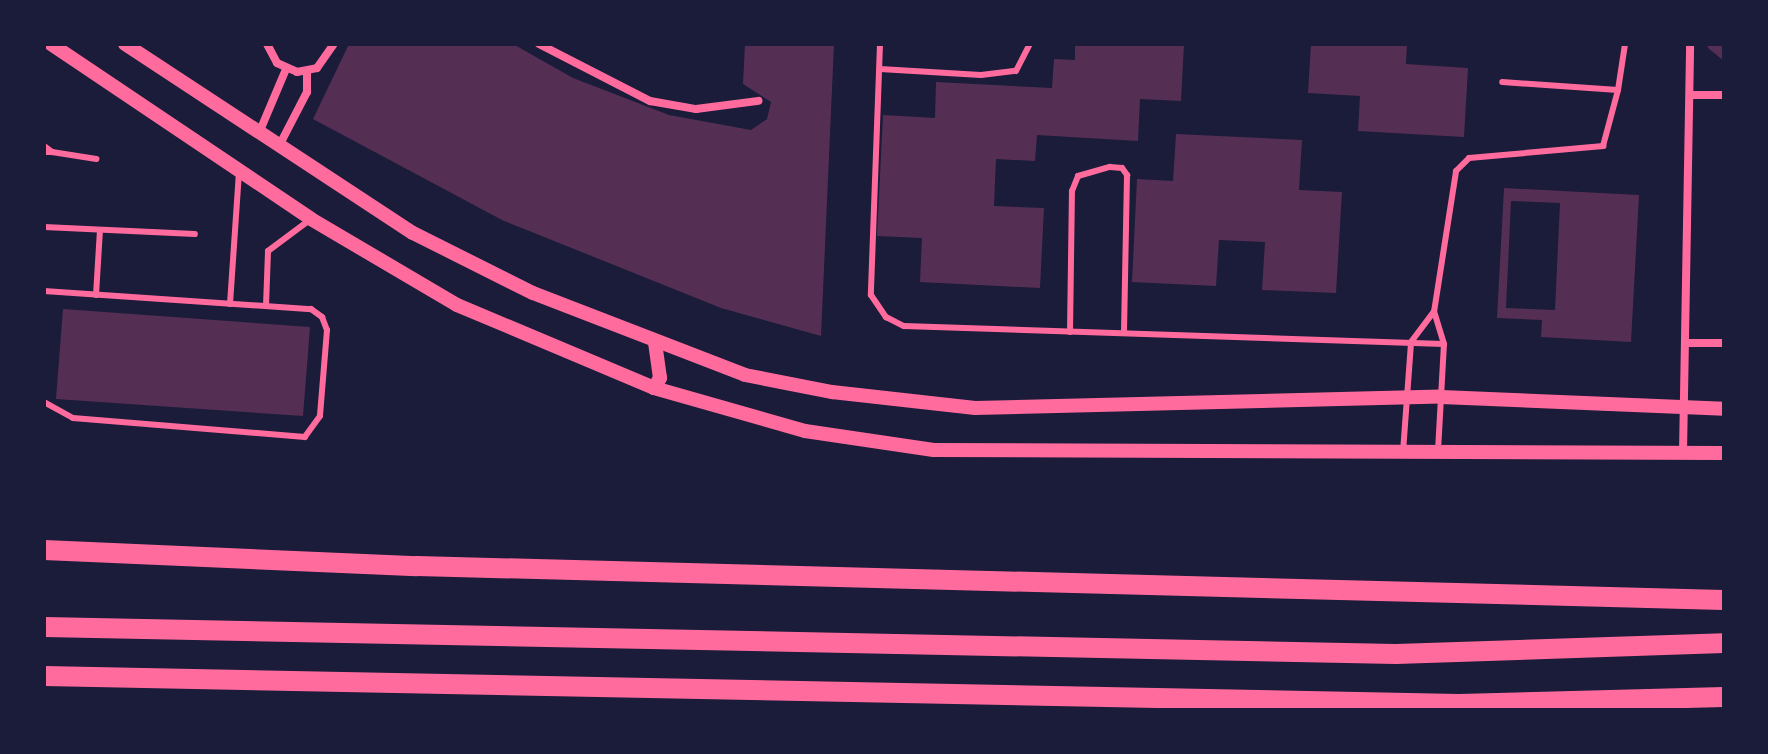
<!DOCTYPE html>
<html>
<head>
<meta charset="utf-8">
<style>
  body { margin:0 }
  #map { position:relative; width:1768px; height:754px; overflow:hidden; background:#1b1b3a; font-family:"Exo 2",sans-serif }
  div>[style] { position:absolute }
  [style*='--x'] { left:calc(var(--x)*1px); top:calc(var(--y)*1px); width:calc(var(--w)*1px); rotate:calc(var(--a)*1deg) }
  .building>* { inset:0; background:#542f53 }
  .service>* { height:6px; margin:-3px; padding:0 3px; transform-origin:3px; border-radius:3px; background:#ff6b9d }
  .minor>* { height:8px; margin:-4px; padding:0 4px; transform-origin:4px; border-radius:4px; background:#ff6b9d }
  .tertiary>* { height:14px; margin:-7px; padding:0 7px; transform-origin:7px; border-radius:7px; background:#ff6b9d }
  .primary>* { height:20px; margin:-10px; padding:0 10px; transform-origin:10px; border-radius:10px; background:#ff6b9d }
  span { translate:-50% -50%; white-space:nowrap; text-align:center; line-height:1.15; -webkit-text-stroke:8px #1b1b3a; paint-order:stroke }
  .frame { position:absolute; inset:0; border:46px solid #1b1b3a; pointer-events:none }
</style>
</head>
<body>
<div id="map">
  <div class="building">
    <div style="clip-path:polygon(349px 44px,513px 44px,573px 78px,669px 115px,751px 130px,767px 119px,771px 102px,743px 84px,745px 44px,834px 44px,821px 336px,721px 308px,502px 220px,313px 119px)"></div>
    <div style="clip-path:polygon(1075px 44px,1184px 44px,1181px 101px,1140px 99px,1138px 141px,1037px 135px,1035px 161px,996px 159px,994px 206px,1044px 208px,1040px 288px,920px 282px,922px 238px,877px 236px,883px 115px,935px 118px,936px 82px,1052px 88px,1054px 59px,1075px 60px)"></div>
    <div style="clip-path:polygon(1311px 44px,1407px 44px,1406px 64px,1468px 68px,1464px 137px,1358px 131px,1360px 96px,1308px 93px)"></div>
    <div style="clip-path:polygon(1708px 44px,1724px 44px,1724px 61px,1708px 48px)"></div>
    <div style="clip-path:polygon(1176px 134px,1302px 140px,1299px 190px,1342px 192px,1336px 293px,1262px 290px,1265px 242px,1219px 240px,1216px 286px,1132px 282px,1137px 179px,1173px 181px)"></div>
    <div style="clip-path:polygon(evenodd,1504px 188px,1639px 195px,1631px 342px,1541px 337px,1542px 320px,1497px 318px,1504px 188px,1511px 201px,1560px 203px,1555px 310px,1506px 308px,1511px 201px)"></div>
    <div style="clip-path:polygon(63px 309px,310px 327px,303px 416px,56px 399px)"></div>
  </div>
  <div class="service">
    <div style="--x:880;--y:44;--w:251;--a:92.1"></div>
    <div style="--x:871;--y:295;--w:27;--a:56"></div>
    <div style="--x:886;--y:317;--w:20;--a:27"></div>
    <div style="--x:904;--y:326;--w:540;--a:1.91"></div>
    <div style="--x:880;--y:69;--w:101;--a:3.4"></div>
    <div style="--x:981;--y:75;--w:35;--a:-7"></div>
    <div style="--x:1016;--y:71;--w:30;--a:-63"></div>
    <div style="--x:1618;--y:90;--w:47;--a:-81.3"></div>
    <div style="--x:44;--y:146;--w:10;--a:37"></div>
    <div style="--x:52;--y:152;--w:8;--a:180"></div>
    <div style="--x:52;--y:152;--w:45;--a:9"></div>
    <div style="--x:44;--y:227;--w:151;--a:2.7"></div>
    <div style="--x:44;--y:291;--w:268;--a:3.9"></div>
    <div style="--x:311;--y:309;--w:14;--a:36"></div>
    <div style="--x:322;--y:317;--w:14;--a:69"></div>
    <div style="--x:327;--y:330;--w:86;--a:94.7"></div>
    <div style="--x:320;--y:416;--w:26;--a:126"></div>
    <div style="--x:305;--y:437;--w:233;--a:-175.3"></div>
    <div style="--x:73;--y:418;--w:33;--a:-151"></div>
    <div style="--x:96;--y:295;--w:65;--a:-86.5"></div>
    <div style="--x:230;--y:304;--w:132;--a:-86.1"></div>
    <div style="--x:266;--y:306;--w:55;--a:-87.9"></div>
    <div style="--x:268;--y:251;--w:54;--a:-36.7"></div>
    <div style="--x:1070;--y:332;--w:141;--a:-89.2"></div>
    <div style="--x:1072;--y:191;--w:16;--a:-68"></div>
    <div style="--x:1078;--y:176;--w:33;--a:-16"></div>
    <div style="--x:1110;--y:167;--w:12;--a:5"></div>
    <div style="--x:1122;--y:168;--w:9;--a:54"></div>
    <div style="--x:1127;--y:175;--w:158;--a:91.1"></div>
    <div style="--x:1438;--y:451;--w:107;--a:-86.8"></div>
    <div style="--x:1444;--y:344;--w:34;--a:-107"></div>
    <div style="--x:1434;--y:312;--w:143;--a:-81.1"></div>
    <div style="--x:1456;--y:171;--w:18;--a:-45"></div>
    <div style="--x:1469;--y:158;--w:135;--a:-5.1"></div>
    <div style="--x:1603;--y:146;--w:58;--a:-75"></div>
    <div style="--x:1618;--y:90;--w:116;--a:-176.1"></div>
    <div style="--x:1403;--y:452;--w:110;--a:-85.8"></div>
    <div style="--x:1411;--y:342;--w:38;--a:-53"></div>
  </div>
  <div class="minor">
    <div style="--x:267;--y:44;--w:21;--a:62"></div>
    <div style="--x:277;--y:63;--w:22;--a:24"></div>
    <div style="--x:297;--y:72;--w:20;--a:-11"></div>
    <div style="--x:317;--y:68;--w:29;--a:-55"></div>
    <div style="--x:539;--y:44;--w:125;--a:27.2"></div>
    <div style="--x:650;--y:101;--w:47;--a:9.9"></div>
    <div style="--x:696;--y:109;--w:63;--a:-7.4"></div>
    <div style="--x:1692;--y:95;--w:32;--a:0"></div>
    <div style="--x:259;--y:133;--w:69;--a:-67.1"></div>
    <div style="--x:279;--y:146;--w:61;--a:-62.6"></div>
    <div style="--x:307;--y:92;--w:21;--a:-90"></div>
    <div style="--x:1686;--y:343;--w:38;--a:0"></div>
    <div style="--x:1683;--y:453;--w:409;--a:-89"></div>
  </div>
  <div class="tertiary">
    <div style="--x:51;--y:44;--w:313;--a:33.9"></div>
    <div style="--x:311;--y:219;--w:169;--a:30.5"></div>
    <div style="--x:457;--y:305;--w:214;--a:22.8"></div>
    <div style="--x:654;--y:388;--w:157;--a:15.9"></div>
    <div style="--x:805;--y:431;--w:130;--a:8.4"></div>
    <div style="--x:934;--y:450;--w:790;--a:0.22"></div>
    <div style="--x:125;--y:44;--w:344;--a:33.3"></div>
    <div style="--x:413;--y:233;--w:134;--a:26.6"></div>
    <div style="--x:533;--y:293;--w:227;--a:21.1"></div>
    <div style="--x:745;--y:375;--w:89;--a:11.1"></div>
    <div style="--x:832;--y:392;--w:144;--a:6.4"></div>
    <div style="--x:975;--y:408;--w:466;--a:-1.4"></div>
    <div style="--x:1441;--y:397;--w:283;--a:2.4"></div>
    <div style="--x:654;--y:388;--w:12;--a:-59"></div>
    <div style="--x:660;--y:378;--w:35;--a:-98"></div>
  </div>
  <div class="primary">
    <div style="--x:44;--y:550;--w:373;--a:2.5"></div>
    <div style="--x:417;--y:566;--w:1307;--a:1.49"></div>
    <div style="--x:44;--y:627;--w:1352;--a:1.14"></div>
    <div style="--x:1396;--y:654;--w:328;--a:-1.9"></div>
    <div style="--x:44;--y:676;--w:1415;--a:1.13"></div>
    <div style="--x:1459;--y:704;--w:265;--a:-1.5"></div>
  </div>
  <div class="frame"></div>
</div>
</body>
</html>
